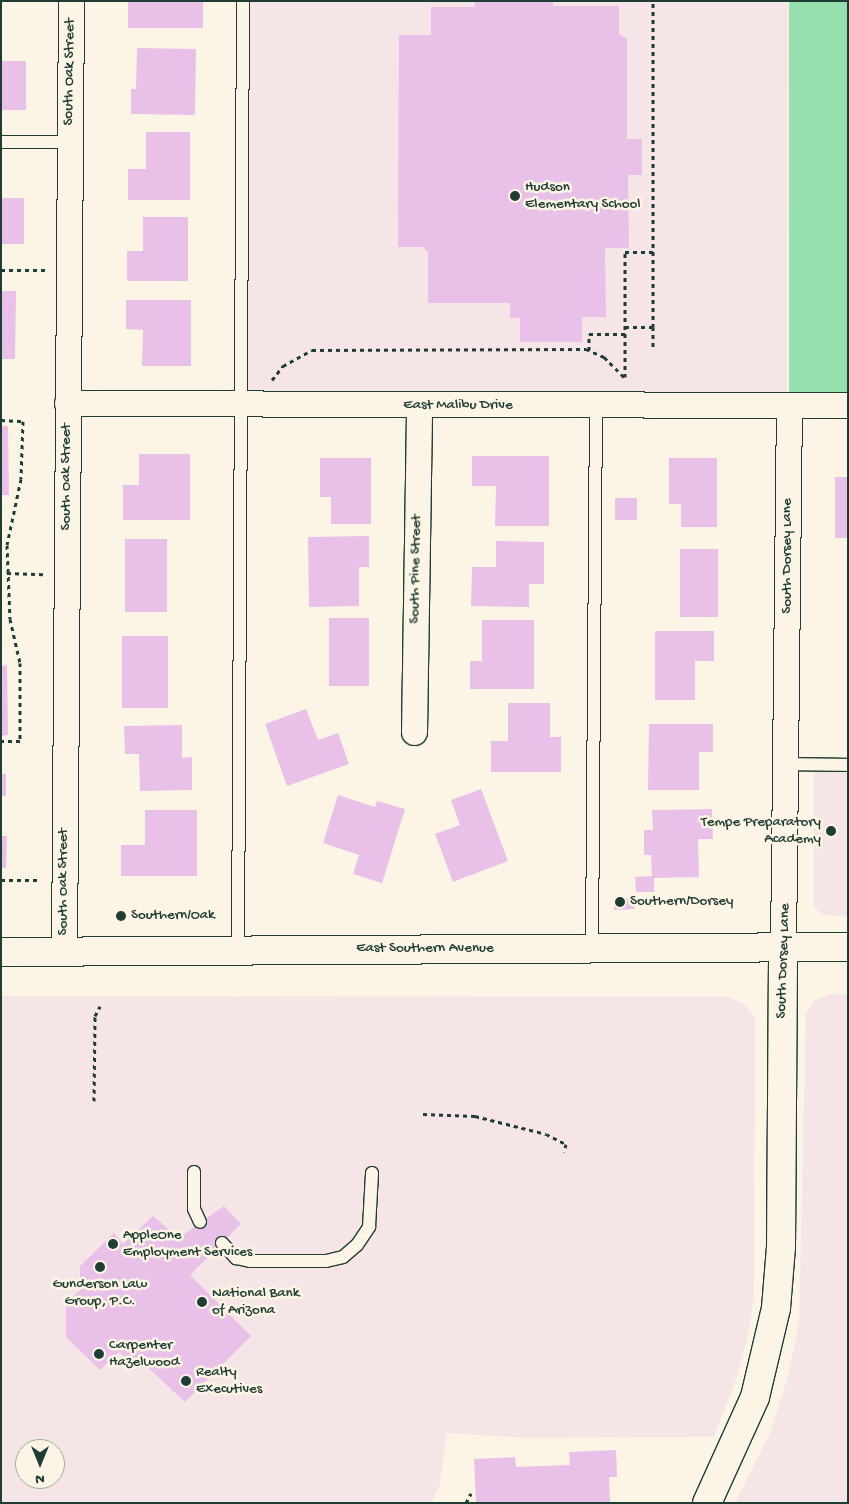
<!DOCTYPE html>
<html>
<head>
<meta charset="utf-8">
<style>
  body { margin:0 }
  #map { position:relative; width:849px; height:1504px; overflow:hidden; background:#fcf5e5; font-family:"Gochi Hand",sans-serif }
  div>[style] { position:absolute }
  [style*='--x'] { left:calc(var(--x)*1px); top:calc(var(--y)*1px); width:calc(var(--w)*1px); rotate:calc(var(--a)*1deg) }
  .built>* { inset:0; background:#f6e5e6 }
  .green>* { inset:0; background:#96dfae }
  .building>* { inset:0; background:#e8c0e8 }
  .path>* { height:3px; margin-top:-1.5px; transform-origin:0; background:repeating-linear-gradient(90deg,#1f3d34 0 4px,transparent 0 8px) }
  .roads { filter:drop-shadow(1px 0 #1f3d34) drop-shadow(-1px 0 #1f3d34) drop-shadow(0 1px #1f3d34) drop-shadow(0 -1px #1f3d34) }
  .service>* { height:12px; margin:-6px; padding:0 6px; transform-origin:6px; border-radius:6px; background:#fcf5e5 }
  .minor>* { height:25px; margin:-12.5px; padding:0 12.5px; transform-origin:12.5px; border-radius:12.5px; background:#fcf5e5 }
  .tertiary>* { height:28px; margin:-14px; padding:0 14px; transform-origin:14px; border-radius:14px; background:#fcf5e5 }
  .secondary>* { height:28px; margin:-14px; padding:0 14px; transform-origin:14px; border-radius:14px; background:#fcf5e5 }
  .dots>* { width:14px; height:14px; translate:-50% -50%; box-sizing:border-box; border:2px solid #fcf5e5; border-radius:50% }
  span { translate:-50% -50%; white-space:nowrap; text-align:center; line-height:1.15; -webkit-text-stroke:5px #fcf5e5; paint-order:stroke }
  .street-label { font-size:15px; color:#1f3d34 }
  .poi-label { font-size:15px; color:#1f3d34 }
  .left { translate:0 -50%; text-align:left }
  .right { translate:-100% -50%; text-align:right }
  .frame { position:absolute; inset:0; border:2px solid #1f3d34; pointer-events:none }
  .north { position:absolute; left:15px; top:1439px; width:50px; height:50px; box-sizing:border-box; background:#fcf5e5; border:1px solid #a4ab9e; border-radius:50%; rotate:180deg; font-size:14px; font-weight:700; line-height:20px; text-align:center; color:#1f3d34 }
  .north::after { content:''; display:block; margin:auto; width:18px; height:22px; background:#1f3d34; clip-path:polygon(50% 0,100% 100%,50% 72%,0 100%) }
</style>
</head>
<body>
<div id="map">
  <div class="built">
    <div style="clip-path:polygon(244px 1px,788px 1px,787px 392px,242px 391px)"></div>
    <div style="clip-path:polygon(814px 765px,848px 765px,848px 917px,821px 914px,814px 907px)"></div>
    <div style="clip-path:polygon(830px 994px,848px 994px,848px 1503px,735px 1503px,771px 1431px,788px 1376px,799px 1323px,806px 1013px,814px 1001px)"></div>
    <div style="clip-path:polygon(evenodd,1px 996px,714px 997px,729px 997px,745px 1005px,755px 1018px,754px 1295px,748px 1335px,738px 1374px,714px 1437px,526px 1438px,447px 1433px,440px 1484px,431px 1503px,1px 1503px,1px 996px,25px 1449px,55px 1449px,55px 1479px,25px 1479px,25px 1449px)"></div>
  </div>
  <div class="green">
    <div style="clip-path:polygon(789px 1px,848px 1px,848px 405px,789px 406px)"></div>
  </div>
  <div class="building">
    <div style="clip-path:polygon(128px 1px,203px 1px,203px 28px,128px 28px)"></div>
    <div style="clip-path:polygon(475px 1px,553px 1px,553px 6px,619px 6px,619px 34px,627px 39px,627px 139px,642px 139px,642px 175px,628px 175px,629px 248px,605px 248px,606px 317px,582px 317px,582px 342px,520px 342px,520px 318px,510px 318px,510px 303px,428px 303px,428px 251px,425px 251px,425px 247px,398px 247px,399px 35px,431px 35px,431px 7px,475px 7px)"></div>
    <div style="clip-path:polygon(137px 48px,196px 49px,195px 115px,131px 114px,131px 89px,136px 89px)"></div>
    <div style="clip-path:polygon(1px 61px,26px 61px,26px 110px,1px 110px)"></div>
    <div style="clip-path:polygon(146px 132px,190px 132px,190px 200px,128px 200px,128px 169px,146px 169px)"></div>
    <div style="clip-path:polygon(1px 198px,24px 198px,24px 244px,1px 244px)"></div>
    <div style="clip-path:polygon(143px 217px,188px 217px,188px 281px,127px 281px,127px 251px,143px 251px)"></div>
    <div style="clip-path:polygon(1px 291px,16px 291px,15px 359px,1px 359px)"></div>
    <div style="clip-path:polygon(126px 300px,191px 300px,191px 366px,142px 366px,143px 330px,126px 329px)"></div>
    <div style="clip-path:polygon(1px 426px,8px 426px,9px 495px,1px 495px)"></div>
    <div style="clip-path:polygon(139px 454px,190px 454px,190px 520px,123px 520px,123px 485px,139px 485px)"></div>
    <div style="clip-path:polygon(472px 456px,549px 456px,549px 526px,495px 526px,496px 486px,472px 486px)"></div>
    <div style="clip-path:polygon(320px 458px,371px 458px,371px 524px,331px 524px,331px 497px,320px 497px)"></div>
    <div style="clip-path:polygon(669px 458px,717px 458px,717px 527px,681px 527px,681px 504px,669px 504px)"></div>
    <div style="clip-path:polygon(835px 477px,848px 477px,848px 538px,835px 538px)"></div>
    <div style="clip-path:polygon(615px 498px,637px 498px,637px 520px,615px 520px)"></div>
    <div style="clip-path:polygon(369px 536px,369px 567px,359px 567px,359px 606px,309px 607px,308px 537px)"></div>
    <div style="clip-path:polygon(125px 539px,167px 539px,167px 612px,125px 612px)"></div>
    <div style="clip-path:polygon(496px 541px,544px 542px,544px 584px,529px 584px,529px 607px,471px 606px,472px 567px,496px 567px)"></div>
    <div style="clip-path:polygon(680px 549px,718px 549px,718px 617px,680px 617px)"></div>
    <div style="clip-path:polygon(329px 618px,369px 618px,369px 686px,329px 686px)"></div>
    <div style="clip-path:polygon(482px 620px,534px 620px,534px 689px,470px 689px,470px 661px,482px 661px)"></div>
    <div style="clip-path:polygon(655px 631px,714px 631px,714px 661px,695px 661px,695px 700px,655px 700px)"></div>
    <div style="clip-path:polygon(122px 636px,168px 636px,168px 708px,122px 708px)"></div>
    <div style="clip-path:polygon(7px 665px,8px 735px,1px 736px,1px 666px)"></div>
    <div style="clip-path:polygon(508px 703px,550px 703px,550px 737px,561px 737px,561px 772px,491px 772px,491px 741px,508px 741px)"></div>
    <div style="clip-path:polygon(306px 709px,318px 740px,338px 733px,349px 764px,287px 786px,265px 724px)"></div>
    <div style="clip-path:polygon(649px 724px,713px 724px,713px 752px,699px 752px,699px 790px,648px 790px)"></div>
    <div style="clip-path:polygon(182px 725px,182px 758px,192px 757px,192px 790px,140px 791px,139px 754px,125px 754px,124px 726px)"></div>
    <div style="clip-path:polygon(1px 774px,6px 774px,6px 796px,1px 796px)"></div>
    <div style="clip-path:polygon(481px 789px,508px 861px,453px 882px,435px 834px,460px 825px,451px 800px)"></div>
    <div style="clip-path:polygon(338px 795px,375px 807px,377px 801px,405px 809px,382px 883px,353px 874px,359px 855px,323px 843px)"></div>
    <div style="clip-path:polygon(712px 809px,713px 839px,698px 839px,699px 877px,654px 878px,654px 892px,636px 892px,635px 877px,652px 876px,651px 855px,644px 855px,644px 830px,653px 830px,652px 810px)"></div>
    <div style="clip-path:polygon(145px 810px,197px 810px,197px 876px,121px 876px,121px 845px,145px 845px)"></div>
    <div style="clip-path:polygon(1px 836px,7px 836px,6px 868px,1px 868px)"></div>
    <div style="clip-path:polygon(634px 898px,634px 909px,614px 910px,614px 899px)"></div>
    <div style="clip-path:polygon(224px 1206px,241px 1224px,190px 1275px,251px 1336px,185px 1402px,141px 1361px,134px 1367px,119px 1352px,100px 1370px,66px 1337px,66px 1304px,80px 1290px,80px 1266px,114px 1233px,123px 1244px,153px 1216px,179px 1238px)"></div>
    <div style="clip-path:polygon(616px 1450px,617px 1477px,609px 1477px,610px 1503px,476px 1503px,474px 1459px,515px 1457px,516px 1467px,570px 1465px,569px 1452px)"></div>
  </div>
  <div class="path">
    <div style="--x:1;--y:270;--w:44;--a:0"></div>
    <div style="--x:625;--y:327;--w:28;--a:0"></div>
    <div style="--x:653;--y:327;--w:326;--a:-90"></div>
    <div style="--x:653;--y:327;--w:23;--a:90"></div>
    <div style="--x:589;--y:350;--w:16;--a:-90"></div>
    <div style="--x:589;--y:334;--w:36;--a:0"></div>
    <div style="--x:625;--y:377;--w:125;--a:-90"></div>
    <div style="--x:625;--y:252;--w:28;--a:0"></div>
    <div style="--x:272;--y:380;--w:18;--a:-52"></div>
    <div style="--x:283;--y:366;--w:33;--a:-29"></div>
    <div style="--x:312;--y:350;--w:274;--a:-0.2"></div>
    <div style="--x:586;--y:349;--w:20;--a:24"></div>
    <div style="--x:604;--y:357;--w:30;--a:45"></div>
    <div style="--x:1;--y:420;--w:22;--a:3"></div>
    <div style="--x:23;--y:421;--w:58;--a:92"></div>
    <div style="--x:21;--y:479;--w:67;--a:102"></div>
    <div style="--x:7;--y:545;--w:74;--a:87.7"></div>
    <div style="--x:10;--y:619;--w:45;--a:77.2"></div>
    <div style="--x:20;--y:663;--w:78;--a:90"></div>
    <div style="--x:20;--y:741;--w:19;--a:180"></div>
    <div style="--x:7;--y:573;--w:36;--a:2"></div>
    <div style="--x:1;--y:880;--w:39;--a:0"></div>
    <div style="--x:94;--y:1101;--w:85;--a:-89.3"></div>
    <div style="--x:95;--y:1016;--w:11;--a:-63"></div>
    <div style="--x:423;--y:1114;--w:52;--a:2.2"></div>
    <div style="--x:475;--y:1116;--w:73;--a:14.2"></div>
    <div style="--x:546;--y:1134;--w:22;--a:27"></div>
    <div style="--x:566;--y:1144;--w:8;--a:104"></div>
    <div style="--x:466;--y:1503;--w:11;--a:-63"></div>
  </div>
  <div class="roads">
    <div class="service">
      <div style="--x:1;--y:142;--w:69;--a:0"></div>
      <div style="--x:787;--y:764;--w:61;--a:0.9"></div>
      <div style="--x:592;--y:948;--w:542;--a:-89.58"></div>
      <div style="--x:238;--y:951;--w:950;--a:-89.7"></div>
      <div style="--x:194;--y:1172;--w:37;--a:90"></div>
      <div style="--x:194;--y:1209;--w:14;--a:65"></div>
      <div style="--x:222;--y:1243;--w:21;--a:47"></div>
      <div style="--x:236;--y:1258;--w:14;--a:12"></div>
      <div style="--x:250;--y:1261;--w:76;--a:0"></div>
      <div style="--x:326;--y:1261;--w:17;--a:-13"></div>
      <div style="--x:343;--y:1257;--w:18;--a:-41"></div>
      <div style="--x:357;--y:1245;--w:22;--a:-56"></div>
      <div style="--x:369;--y:1227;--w:54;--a:-86.8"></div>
    </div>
    <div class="minor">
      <div style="--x:67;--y:403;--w:781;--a:0.15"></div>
      <div style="--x:414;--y:732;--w:326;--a:-89.1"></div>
      <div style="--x:783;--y:948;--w:542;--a:-89.37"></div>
      <div style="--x:64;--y:952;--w:951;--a:-89.58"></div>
    </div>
    <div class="tertiary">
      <div style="--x:707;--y:1503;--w:116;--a:-65.6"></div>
      <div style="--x:755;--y:1397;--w:91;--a:-76.7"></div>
      <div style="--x:776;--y:1308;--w:61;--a:-85.3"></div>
      <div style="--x:781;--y:1247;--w:299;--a:-89.6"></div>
    </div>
    <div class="secondary">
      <div style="--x:1;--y:952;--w:847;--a:-0.34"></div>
    </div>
  </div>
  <div class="dots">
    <div style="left:515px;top:196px;background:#1f3d34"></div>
    <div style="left:831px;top:831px;background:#1f3d34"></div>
    <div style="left:620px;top:902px;background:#1f3d34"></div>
    <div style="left:121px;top:916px;background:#1f3d34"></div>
    <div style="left:113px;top:1244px;background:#1f3d34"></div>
    <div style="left:100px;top:1267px;background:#1f3d34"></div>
    <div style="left:202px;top:1302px;background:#1f3d34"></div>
    <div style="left:99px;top:1354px;background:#1f3d34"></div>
    <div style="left:186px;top:1381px;background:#1f3d34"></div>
  </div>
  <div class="street-label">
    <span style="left:70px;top:72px;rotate:-89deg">South Oak Street</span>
    <span style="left:458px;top:406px">East Malibu Drive</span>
    <span style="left:67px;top:477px;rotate:-90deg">South Oak Street</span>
    <span style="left:788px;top:556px;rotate:-90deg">South Dorsey Lane</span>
    <span style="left:416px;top:569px;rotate:-89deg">South Pine Street</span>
    <span style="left:64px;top:882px;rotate:-90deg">South Oak Street</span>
    <span style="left:425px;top:949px">East Southern Avenue</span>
    <span style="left:784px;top:961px;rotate:-88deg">South Dorsey Lane</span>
  </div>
  <div class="poi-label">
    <span class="left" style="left:525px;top:196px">Hudson<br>Elementary School</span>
    <span class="right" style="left:821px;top:831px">Tempe Preparatory<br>Academy</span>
    <span class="left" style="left:630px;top:902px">Southern/Dorsey</span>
    <span class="left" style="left:131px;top:916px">Southern/Oak</span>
    <span class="left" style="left:123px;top:1244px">AppleOne<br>Employment Services</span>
    <span style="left:100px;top:1293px">Gunderson Law<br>Group, P.C.</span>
    <span class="left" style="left:212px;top:1302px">National Bank<br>of Arizona</span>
    <span class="left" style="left:109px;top:1354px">Carpenter<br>Hazelwood</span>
    <span class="left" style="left:196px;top:1381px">Realty<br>Executives</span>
  </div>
  <div class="frame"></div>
  <div class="north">N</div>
</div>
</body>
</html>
